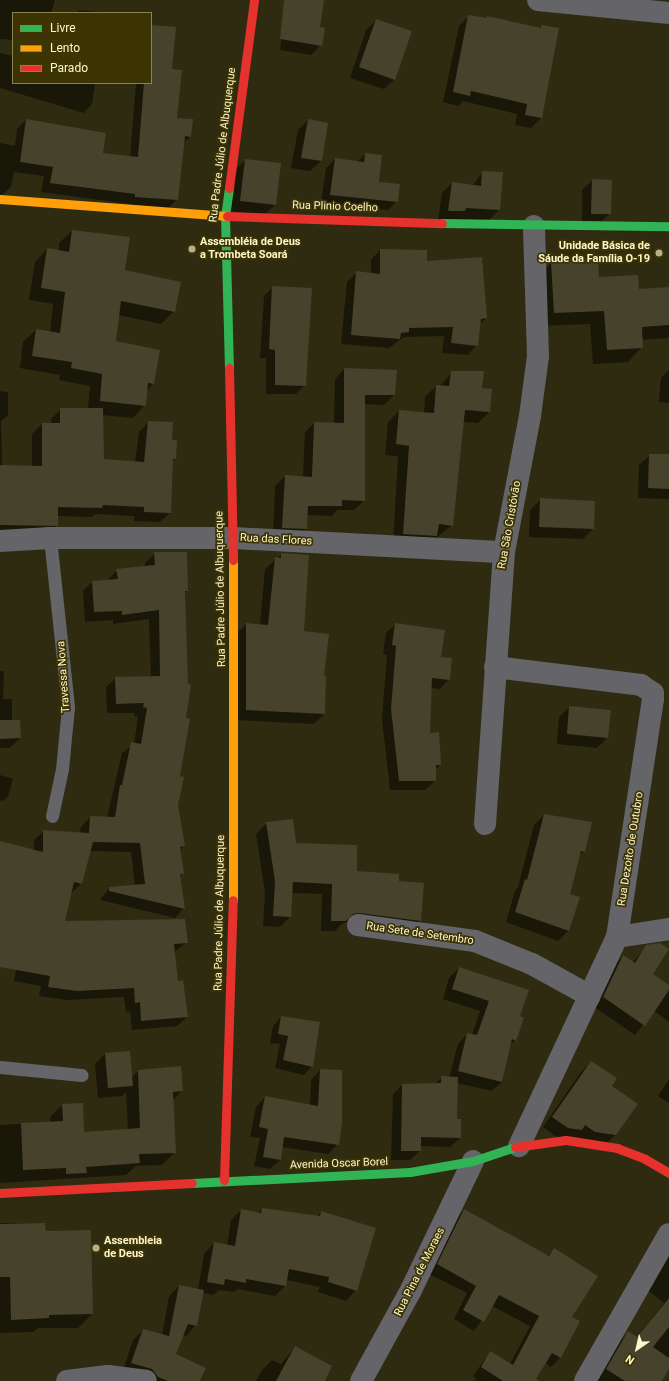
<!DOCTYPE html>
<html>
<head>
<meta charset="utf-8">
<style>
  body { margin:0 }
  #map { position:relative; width:669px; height:1381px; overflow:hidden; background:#2f2b10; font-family:Roboto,sans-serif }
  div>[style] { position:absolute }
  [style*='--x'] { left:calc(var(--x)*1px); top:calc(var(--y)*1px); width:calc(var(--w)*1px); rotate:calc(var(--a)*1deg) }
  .shadow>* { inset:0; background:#0007 }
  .building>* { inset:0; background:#46422c }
  .lane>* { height:13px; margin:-6.5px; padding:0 6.5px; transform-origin:6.5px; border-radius:6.5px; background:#646469 }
  .street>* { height:22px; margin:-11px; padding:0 11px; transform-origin:11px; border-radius:11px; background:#646469 }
  .fast>* { height:9px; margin:-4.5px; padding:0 4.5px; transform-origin:4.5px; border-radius:4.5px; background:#30b455 }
  .slow>* { height:9px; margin:-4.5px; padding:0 4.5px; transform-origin:4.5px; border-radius:4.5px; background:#ff9f0a }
  .jam>* { height:9px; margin:-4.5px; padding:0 4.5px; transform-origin:4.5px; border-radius:4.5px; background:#e5322d }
  .dots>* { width:11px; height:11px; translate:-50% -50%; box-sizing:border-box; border:2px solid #3c3403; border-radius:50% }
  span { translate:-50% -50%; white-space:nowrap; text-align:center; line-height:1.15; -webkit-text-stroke:3.5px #3c3403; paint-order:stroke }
  .street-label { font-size:11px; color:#fef6cd }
  .poi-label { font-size:11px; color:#fef6cd; font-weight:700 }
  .left { translate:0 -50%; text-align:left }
  .right { translate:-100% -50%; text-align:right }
  .legend { position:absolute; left:12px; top:12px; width:140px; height:72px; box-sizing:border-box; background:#3c3403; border:1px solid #8a8254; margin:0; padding:5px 7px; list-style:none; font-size:12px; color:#fef6cd }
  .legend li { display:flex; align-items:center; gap:8px; height:20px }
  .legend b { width:20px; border:1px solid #8a8254 }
  .north { position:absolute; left:617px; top:1329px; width:40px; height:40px; -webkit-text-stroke:3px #3c3403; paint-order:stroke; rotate:214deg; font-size:11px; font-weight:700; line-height:16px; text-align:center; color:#fef6cd }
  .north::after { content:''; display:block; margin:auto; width:14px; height:18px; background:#fef6cd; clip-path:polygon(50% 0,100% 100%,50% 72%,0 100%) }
</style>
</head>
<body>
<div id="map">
  <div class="shadow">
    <div style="clip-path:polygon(0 0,55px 0,51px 13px,13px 13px,13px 40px,0 39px)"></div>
    <div style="clip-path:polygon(289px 0,323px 0,319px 28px,321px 45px,311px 55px,280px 50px,285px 4px)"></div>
    <div style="clip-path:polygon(79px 10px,100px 12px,100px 13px,77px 13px)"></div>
    <div style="clip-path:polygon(469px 16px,485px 19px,487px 17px,539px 29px,542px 26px,541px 118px,531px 128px,515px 125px,517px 114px,463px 101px,458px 106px,443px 102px,459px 26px)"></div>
    <div style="clip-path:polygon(376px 20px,395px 79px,384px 89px,350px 78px,366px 30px)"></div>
    <div style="clip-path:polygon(151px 26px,171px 70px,176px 119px,190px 137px,183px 143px,177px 199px,168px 209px,41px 192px,44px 176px,14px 172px,11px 187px,0 197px,0 143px,15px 146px,17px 129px,26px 120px,102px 154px,130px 157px,136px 83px,151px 83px)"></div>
    <div style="clip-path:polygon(0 53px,13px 56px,13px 83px,95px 83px,92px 104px,84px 113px,0 88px)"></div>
    <div style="clip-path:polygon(308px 120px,327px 124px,321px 161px,310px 171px,291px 168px,298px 130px)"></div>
    <div style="clip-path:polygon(365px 154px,378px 182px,397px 201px,388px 210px,321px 203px,326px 168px,335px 159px,357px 162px)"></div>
    <div style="clip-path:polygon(246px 160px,275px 205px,264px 215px,230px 211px,235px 170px)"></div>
    <div style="clip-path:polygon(483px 172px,499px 210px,489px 220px,438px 221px,442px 193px,452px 183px,472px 186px)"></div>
    <div style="clip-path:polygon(593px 180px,610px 213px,600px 223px,582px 223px,582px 190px)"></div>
    <div style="clip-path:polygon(72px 231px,174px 311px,161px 324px,118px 315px,115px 342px,159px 351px,153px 384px,147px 390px,145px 405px,133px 418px,102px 415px,103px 460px,135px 462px,139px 432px,149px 422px,171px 441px,175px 459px,172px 462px,170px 513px,160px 522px,134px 521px,134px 516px,95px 514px,92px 517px,57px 516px,57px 525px,47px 535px,0 536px,0 391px,8px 392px,8px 415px,1px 421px,2px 466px,32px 467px,32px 434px,42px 424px,51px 424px,51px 419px,61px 409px,88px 409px,90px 386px,59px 380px,60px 375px,20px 368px,23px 342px,36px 330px,50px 332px,53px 304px,29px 300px,35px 262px,47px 249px,59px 251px,59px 243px)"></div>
    <div style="clip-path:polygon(380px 250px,426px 263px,486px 318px,480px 324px,477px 345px,468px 355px,442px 353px,444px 336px,404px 337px,389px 348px,341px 344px,347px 282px,356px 273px,371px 274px,371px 260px)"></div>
    <div style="clip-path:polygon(552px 262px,638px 290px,669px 288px,669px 336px,667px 338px,641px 340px,642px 347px,628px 362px,593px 364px,590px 324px,540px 326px,538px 277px)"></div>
    <div style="clip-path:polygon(273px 287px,305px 385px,296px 394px,266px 394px,266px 358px,260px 358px,264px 296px)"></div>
    <div style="clip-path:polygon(344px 369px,394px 395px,384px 405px,364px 404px,364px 501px,354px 510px,337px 510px,332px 516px,307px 515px,306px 529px,296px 539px,273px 537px,275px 486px,285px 476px,303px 478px,305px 432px,314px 423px,334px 423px,335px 379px)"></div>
    <div style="clip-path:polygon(669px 370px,669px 403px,659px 402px,661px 378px)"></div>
    <div style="clip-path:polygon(452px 372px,489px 412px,478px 423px,463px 422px,452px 525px,425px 547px,393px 545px,398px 456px,385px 455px,388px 422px,399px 411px,424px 413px,425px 397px,436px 386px,440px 386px)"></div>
    <div style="clip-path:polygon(650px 455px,669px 455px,669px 499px,638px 498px,639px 465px)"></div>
    <div style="clip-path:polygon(540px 500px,593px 529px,583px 539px,529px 537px,530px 510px)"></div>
    <div style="clip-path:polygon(155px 553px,187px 591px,184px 594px,177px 805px,184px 846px,180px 850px,183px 873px,179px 877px,184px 908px,175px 918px,100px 900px,109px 888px,135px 886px,131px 852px,89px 851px,81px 884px,71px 893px,64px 922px,187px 942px,174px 952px,177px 982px,187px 1017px,177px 1026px,132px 1030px,130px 1011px,126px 1012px,124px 997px,67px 1000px,39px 996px,41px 986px,14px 981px,17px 964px,0 959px,0 842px,34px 851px,34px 840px,44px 831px,80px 833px,81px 827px,90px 817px,107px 818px,122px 753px,134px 744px,138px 717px,134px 716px,135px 713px,107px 713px,106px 687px,116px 678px,151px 677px,149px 619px,113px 624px,113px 620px,85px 622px,83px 591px,92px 582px,107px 581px,117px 570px,145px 567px,145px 563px)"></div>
    <div style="clip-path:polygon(282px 554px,303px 632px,323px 677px,324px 714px,314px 724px,236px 720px,236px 634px,246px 624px,260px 625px,265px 569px)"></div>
    <div style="clip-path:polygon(396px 624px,440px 657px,449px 679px,440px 689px,431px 688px,429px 734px,438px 733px,440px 765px,435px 770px,435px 781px,425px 790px,390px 790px,382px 719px,387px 655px,383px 654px,386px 633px)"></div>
    <div style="clip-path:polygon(0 671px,4px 671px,3px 699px,12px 699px,12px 721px,20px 738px,10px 748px,0 748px)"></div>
    <div style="clip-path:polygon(570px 707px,607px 738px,597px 748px,557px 744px,559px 717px)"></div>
    <div style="clip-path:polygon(0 775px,13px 779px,8px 796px,3px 801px,0 800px)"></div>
    <div style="clip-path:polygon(544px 815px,584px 851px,578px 857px,569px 894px,579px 897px,568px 931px,558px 941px,506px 922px,515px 891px,518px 887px,534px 825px)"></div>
    <div style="clip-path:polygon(267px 823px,295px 844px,356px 872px,398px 882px,420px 920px,409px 931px,348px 922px,343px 923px,335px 931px,321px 931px,322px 894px,292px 893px,290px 917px,280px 927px,263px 926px,265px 892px,256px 834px)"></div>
    <div style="clip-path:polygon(647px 946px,652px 974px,669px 986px,669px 1022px,654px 1011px,635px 1035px,594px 1007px,613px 966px,623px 956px,633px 962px)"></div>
    <div style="clip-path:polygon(459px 968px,519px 1017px,516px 1040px,509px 1046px,502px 1082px,492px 1091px,457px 1083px,456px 1120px,460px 1138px,450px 1147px,420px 1146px,420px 1151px,410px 1160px,391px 1160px,393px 1094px,402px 1085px,435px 1084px,442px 1077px,449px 1078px,458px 1044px,467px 1034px,472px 1035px,480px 1011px,443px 999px,449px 978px)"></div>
    <div style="clip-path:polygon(281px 1017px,312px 1066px,304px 1075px,275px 1068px,280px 1044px,270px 1043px,273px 1026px)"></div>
    <div style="clip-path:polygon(105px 1054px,131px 1078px,138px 1071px,182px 1091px,173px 1100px,175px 1152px,162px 1165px,136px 1166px,126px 1175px,0 1183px,0 1125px,50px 1122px,50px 1117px,62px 1105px,84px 1133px,128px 1130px,126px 1092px,122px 1096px,98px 1098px,95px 1064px)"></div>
    <div style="clip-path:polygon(591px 1062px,611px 1086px,615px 1135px,605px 1145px,558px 1138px,543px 1127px,581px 1072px)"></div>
    <div style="clip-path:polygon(320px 1070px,338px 1144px,328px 1154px,282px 1147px,280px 1160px,270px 1169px,254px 1166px,260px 1138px,250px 1137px,256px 1107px,265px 1097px,310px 1105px,311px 1080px)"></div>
    <div style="clip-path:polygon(669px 1079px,669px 1103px,658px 1096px)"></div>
    <div style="clip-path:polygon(262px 1209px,318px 1216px,321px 1212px,356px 1290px,346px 1301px,318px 1292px,320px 1287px,286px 1280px,285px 1286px,275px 1296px,238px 1289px,235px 1292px,219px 1290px,213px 1295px,203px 1293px,196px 1325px,186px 1336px,182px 1335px,175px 1355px,199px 1381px,143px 1381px,122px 1373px,133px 1340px,143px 1330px,162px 1335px,169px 1296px,179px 1286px,198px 1290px,204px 1254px,214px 1243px,227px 1246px,231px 1220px,241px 1210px,258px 1213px)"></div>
    <div style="clip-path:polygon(464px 1210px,547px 1256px,554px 1249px,570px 1317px,560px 1358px,551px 1367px,545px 1363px,534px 1381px,475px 1381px,476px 1378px,473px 1376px,490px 1352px,510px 1364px,530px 1326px,492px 1306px,474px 1331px,454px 1319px,467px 1293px,429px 1274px,455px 1219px)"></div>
    <div style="clip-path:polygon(0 1223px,44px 1224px,45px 1232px,92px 1314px,78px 1328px,38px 1328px,34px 1332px,0 1333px)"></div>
    <div style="clip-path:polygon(669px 1256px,669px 1368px,661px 1381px,595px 1381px,616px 1345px,628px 1333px,636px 1338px,664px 1303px,647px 1290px)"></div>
    <div style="clip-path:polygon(295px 1347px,323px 1381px,256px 1381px,262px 1370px,272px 1360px,281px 1364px)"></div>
  </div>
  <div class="building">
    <div style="clip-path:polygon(284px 0,324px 0,320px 27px,325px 28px,322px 46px,280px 39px)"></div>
    <div style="clip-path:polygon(468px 15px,487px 18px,487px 16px,541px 28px,541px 25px,559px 28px,542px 118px,525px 115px,527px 104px,471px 91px,470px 96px,453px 92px)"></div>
    <div style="clip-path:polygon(376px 19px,412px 31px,395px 80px,359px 67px)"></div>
    <div style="clip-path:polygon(151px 25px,176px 27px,172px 69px,182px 70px,177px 118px,193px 119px,191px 137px,185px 136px,178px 200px,135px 197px,135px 194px,50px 183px,53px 167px,20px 162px,26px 119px,106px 133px,103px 153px,138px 157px,144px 83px,151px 83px)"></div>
    <div style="clip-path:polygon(308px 119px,328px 123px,322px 161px,301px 158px)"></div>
    <div style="clip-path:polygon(365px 153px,382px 155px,379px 182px,400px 184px,398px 202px,330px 195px,335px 158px,364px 162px)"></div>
    <div style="clip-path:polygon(245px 159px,281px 163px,276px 205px,240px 201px)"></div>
    <div style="clip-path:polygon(482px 171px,503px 172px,500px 210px,466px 208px,465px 211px,448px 211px,452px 182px,481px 186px)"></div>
    <div style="clip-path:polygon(592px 179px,612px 180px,611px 214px,591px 214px)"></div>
    <div style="clip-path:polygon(72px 230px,130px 237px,125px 270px,181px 282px,175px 312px,121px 301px,116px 341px,160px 350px,154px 384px,148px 383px,146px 406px,100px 401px,102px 374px,71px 368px,72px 362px,32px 356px,36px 329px,60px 333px,65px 292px,41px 288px,47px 248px,69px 252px)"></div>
    <div style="clip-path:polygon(380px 249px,427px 250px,427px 261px,482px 257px,487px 318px,481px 319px,478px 346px,451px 343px,453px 327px,409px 328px,409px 332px,401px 333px,400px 339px,351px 335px,356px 271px,380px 274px)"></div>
    <div style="clip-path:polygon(598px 259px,599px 277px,638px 275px,639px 289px,669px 287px,669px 325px,642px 327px,643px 348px,607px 350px,604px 311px,554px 313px,551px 262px)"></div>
    <div style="clip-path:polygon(272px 286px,312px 288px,306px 386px,275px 385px,275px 350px,269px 349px)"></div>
    <div style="clip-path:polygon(344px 368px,397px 370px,395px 395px,365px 395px,365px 501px,342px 500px,342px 506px,308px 506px,307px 529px,282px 528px,285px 475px,312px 477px,314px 422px,344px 423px)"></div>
    <div style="clip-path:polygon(451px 371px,484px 371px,482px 388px,492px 389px,490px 412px,465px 410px,453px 526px,439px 524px,437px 536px,403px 534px,409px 446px,396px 444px,399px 410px,434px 413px,436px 385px,449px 386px)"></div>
    <div style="clip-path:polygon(60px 408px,103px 408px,104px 459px,144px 462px,148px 421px,173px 422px,172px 440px,177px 440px,176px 459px,173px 459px,171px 513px,144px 512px,144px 507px,103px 505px,102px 508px,58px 507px,58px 526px,0 525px,0 465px,42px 466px,42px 423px,60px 423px)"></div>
    <div style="clip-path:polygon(649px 454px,669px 454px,669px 489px,648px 488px)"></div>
    <div style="clip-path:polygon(540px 498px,595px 501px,594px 529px,539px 527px)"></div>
    <div style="clip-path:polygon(154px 552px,187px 552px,188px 591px,185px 591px,188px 684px,191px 685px,186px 718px,190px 719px,180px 776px,184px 777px,178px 805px,185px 846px,180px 847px,184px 874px,180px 874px,185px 909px,109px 891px,109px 887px,145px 884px,140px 843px,93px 842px,82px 884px,74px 882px,65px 921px,185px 919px,188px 943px,174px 944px,178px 981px,183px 980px,188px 1017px,141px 1021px,140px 1002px,135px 1003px,134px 988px,77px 991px,48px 987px,50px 976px,0 967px,0 841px,43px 852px,43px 830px,89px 833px,90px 816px,115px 817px,120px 785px,122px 785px,131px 742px,141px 744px,147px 708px,143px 707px,144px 703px,116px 704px,115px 677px,160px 676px,159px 610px,122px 615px,122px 611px,94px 612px,92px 581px,118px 579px,116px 569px,155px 565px)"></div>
    <div style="clip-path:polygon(281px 553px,309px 555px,304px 631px,329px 634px,324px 676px,326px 676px,325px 714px,246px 710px,246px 623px,268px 625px,275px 557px,281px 558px)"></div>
    <div style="clip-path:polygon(395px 623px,445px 630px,441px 657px,452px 658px,450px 680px,432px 678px,430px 733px,439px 732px,441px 765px,436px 765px,436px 781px,399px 781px,391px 709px,396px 646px,392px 645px)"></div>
    <div style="clip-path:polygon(569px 706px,611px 710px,608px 738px,567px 734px)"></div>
    <div style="clip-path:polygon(0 720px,20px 720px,21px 738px,0 739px)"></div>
    <div style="clip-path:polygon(544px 814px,592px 822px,585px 852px,581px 851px,570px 894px,580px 897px,569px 931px,515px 912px,525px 879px,527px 880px)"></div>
    <div style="clip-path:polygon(293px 819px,296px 843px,357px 845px,357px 871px,399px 874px,399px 881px,424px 883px,421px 921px,359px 913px,353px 914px,346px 921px,331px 921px,332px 884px,293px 882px,291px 917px,273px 916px,275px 881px,266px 822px)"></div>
    <div style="clip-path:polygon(660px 943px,669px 949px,653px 974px,669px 985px,669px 990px,645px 1026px,603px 997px,623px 955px,635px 963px,646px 945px)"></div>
    <div style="clip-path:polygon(459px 967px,529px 990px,520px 1016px,524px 1018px,516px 1041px,512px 1039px,502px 1082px,458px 1071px,467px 1033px,477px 1035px,489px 1001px,452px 989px)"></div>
    <div style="clip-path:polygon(281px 1016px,320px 1022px,313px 1067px,283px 1060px,288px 1036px,278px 1034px)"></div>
    <div style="clip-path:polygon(130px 1051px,133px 1086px,108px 1088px,105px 1053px)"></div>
    <div style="clip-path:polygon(591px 1061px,617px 1078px,612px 1086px,638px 1104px,616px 1135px,595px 1132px,585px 1125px,582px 1130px,568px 1128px,552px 1117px)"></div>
    <div style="clip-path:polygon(181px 1066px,183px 1091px,173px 1092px,176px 1153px,139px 1154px,140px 1163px,86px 1167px,87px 1173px,66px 1174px,66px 1168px,23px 1170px,21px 1123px,63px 1121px,62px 1104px,83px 1103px,84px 1132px,140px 1128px,138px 1070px)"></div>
    <div style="clip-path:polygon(320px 1069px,342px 1070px,342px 1123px,339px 1145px,284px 1137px,281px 1160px,263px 1157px,268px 1129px,259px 1127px,265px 1096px,318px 1106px)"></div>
    <div style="clip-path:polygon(441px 1076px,458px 1077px,457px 1119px,461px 1119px,461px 1138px,421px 1137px,421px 1151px,401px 1151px,402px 1084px,441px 1083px)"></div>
    <div style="clip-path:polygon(262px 1208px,320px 1216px,321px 1211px,376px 1228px,357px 1291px,328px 1282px,329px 1277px,289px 1269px,286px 1286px,246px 1279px,246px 1283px,225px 1279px,224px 1285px,207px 1282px,214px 1242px,235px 1246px,241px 1209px,261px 1213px)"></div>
    <div style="clip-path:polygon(464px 1209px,549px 1256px,554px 1248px,598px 1276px,572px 1317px,580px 1321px,561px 1358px,552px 1353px,536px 1379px,540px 1381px,503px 1381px,481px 1367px,490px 1351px,513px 1365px,539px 1316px,499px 1295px,484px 1322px,463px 1310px,476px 1286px,437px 1264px)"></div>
    <div style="clip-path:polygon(45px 1223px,46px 1231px,91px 1230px,93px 1314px,49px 1315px,49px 1318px,11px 1320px,10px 1277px,0 1277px,0 1224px)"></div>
    <div style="clip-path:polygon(179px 1285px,204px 1290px,197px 1326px,188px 1324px,176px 1354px,206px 1368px,200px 1381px,168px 1381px,158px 1377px,152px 1369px,131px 1363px,143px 1329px,169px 1336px)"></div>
    <div style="clip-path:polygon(669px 1298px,669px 1327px,653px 1347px,669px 1358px,669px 1369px,662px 1381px,625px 1381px,606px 1369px,628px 1331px,637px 1337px)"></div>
    <div style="clip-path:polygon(295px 1346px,332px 1366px,325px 1381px,276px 1381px)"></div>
  </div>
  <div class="lane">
    <div style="--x:50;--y:538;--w:170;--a:83.9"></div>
    <div style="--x:68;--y:707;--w:62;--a:95.5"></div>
    <div style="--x:62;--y:769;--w:48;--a:102"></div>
    <div style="--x:0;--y:1067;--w:82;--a:5.6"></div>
  </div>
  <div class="street">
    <div style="--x:538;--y:0;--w:132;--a:5.7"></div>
    <div style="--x:0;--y:541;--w:50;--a:-3.4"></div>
    <div style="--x:50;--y:538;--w:183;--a:0"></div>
    <div style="--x:233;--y:538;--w:271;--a:3"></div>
    <div style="--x:495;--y:667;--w:147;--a:7"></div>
    <div style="--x:641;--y:685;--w:14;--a:34"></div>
    <div style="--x:653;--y:693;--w:6;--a:90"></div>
    <div style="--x:653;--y:699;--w:241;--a:98.6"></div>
    <div style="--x:617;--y:937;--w:231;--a:115.1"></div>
    <div style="--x:485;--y:824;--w:273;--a:-86"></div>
    <div style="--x:504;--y:552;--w:138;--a:-79.2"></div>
    <div style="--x:530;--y:416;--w:61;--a:-82.4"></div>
    <div style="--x:538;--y:356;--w:130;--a:-91.8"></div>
    <div style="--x:358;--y:925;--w:118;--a:7.8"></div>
    <div style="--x:475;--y:941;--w:61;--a:22"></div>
    <div style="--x:532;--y:964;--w:66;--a:28.9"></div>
    <div style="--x:617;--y:937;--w:53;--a:-8.7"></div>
    <div style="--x:67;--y:1381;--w:41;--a:-7"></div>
    <div style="--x:108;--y:1376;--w:38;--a:7"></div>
    <div style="--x:361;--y:1381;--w:104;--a:-61.2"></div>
    <div style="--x:411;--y:1290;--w:143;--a:-64.3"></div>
    <div style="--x:585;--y:1381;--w:169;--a:-60.3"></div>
  </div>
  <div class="fast">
    <div style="--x:229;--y:188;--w:28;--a:98"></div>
    <div style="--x:225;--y:216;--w:152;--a:88.5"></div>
    <div style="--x:442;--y:223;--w:227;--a:0.8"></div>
    <div style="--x:192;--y:1183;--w:218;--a:-2.9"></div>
    <div style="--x:410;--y:1172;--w:64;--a:-9.9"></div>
    <div style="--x:473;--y:1161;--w:44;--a:-18.4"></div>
  </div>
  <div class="slow">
    <div style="--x:0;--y:199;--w:228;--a:4.3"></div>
    <div style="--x:233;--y:900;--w:340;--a:-90"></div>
  </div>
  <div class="jam">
    <div style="--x:229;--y:188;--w:190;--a:-82.4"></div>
    <div style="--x:227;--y:216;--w:215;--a:1.9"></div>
    <div style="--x:229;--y:368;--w:192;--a:88.8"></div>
    <div style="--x:515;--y:1147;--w:51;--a:-7.8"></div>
    <div style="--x:566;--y:1140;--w:52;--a:8.9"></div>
    <div style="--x:617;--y:1148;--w:30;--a:21"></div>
    <div style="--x:645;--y:1159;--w:28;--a:30"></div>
    <div style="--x:224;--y:1180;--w:280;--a:-88.2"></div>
    <div style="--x:0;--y:1193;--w:192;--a:-3"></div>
  </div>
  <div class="dots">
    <div style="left:192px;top:249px;background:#b6af8b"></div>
    <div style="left:659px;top:253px;background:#b6af8b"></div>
    <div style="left:96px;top:1248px;background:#b6af8b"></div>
  </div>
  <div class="street-label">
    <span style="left:223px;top:145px;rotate:-83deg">Rua Padre Júlio de Albuquerque</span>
    <span style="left:335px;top:207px;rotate:2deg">Rua Plinio Coelho</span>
    <span style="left:510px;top:525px;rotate:-80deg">Rua São Cristóvão</span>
    <span style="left:276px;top:540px;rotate:3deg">Rua das Flores</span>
    <span style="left:221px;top:589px;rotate:-91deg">Rua Padre Júlio de Albuquerque</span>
    <span style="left:64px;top:677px;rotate:-94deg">Travessa Nova</span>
    <span style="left:631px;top:849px;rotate:-81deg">Rua Dezoito de Outubro</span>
    <span style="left:220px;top:913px;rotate:-89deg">Rua Padre Júlio de Albuquerque</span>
    <span style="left:420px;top:934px;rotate:8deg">Rua Sete de Setembro</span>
    <span style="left:339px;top:1164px;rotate:-2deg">Avenida Oscar Borel</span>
    <span style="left:420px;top:1272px;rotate:-63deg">Rua Pina de Moraes</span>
  </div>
  <div class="poi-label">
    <span class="left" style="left:200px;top:249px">Assembléia de Deus<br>a Trombeta Soará</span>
    <span class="right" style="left:650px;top:253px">Unidade Básica de<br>Sáude da Família O-19</span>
    <span class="left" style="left:104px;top:1248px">Assembleia<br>de Deus</span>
  </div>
  <ul class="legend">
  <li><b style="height:5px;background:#30b455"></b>Livre</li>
  <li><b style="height:5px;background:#ff9f0a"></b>Lento</li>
  <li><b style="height:5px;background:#e5322d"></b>Parado</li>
  </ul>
  <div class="north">N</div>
</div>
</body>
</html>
